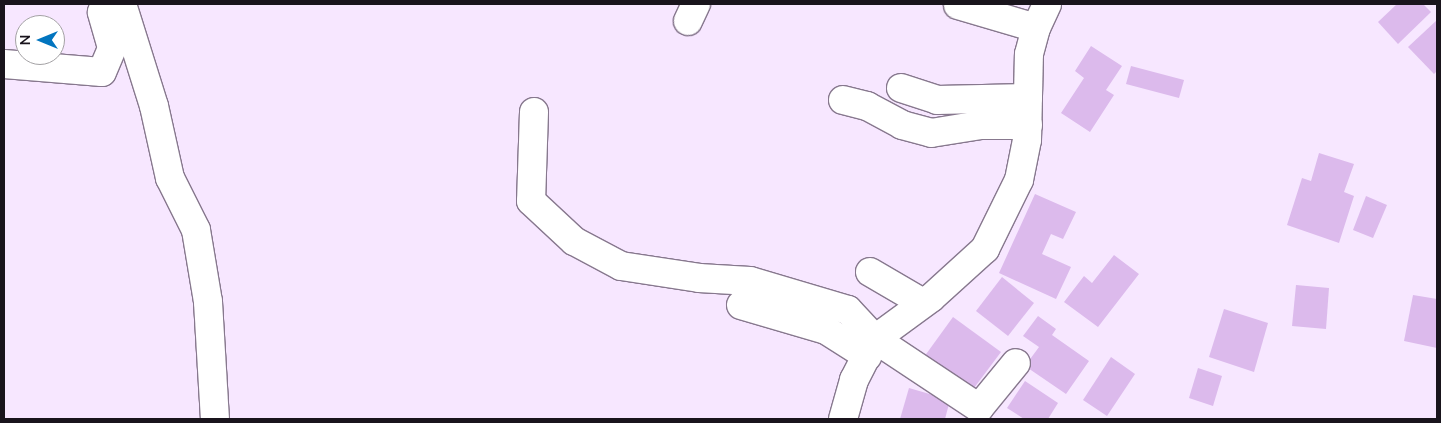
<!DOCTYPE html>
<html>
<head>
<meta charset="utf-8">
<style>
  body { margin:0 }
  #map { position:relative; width:1441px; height:423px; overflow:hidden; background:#f7e7ff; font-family:"Nunito Sans",sans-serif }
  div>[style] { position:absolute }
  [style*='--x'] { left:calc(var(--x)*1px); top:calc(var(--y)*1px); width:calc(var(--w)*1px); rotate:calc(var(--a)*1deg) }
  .building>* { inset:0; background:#dcbaec }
  .roads { filter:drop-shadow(1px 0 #87788e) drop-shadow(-1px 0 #87788e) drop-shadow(0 1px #87788e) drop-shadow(0 -1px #87788e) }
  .minor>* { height:28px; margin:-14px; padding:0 14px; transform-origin:14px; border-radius:14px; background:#fff }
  span { translate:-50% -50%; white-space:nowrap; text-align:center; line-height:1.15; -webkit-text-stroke:5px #fff; paint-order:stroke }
  .frame { position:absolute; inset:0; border:5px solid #19141c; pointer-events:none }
  .north { position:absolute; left:15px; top:15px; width:50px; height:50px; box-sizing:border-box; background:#fff; border:1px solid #a3a1a4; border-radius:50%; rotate:270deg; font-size:14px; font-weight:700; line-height:20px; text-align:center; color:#19141c }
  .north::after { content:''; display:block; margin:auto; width:18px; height:22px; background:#0275bf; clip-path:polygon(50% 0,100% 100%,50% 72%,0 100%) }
</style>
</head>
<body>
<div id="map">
  <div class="building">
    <div style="clip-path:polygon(1397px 4px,1423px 4px,1431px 12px,1398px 44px,1378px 22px)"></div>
    <div style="clip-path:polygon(1437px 20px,1437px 71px,1434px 74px,1408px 47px)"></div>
    <div style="clip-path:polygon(1091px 46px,1122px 66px,1106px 90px,1114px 95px,1090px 132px,1061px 113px,1084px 78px,1075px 71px)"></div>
    <div style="clip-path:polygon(1131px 66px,1184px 80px,1179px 98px,1126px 84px)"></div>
    <div style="clip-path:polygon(1319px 153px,1354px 164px,1344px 192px,1354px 196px,1339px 243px,1287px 225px,1302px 178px,1311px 181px)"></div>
    <div style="clip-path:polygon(1035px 194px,1076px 212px,1063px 239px,1051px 234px,1042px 254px,1071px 267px,1056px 299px,999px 273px)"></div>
    <div style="clip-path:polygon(1366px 196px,1387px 205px,1373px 238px,1353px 230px)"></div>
    <div style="clip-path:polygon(1114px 255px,1139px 274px,1098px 327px,1064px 302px,1084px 276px,1092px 283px)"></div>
    <div style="clip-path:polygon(1002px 277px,1034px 303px,1008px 336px,976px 311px)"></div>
    <div style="clip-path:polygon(1296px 285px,1329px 288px,1326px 329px,1292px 326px)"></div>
    <div style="clip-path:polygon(1413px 295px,1437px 299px,1437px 348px,1404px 341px)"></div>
    <div style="clip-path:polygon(1224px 309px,1268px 323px,1254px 372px,1209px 357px)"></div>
    <div style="clip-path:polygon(1038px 316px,1056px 329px,1052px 335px,1089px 361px,1066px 394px,1025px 366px,1039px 347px,1023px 336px)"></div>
    <div style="clip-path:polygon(953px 317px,1001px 352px,971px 392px,924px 357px)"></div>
    <div style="clip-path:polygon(1111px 357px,1135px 374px,1107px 416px,1083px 400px)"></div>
    <div style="clip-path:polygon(1198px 368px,1222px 376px,1213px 406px,1189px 398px)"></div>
    <div style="clip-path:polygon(1025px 381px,1058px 403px,1048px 419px,1024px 419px,1007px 408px)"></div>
    <div style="clip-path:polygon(909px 388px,950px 400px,945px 419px,900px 419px)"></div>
  </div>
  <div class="roads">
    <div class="minor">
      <div style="--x:122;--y:4;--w:107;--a:72.6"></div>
      <div style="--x:154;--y:106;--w:74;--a:77.5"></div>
      <div style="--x:170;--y:178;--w:58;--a:63.4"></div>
      <div style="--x:196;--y:230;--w:73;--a:80.5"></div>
      <div style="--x:208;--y:302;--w:117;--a:86.6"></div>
      <div style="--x:958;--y:5;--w:81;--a:16.4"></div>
      <div style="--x:688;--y:21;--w:19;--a:-65"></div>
      <div style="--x:4;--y:64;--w:98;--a:4.7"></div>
      <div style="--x:102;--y:72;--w:26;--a:-67"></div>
      <div style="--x:112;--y:48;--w:37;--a:-106"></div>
      <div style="--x:102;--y:12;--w:9;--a:-69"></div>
      <div style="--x:901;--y:88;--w:38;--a:18"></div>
      <div style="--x:937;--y:100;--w:91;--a:-1.3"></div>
      <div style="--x:843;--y:100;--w:25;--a:14"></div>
      <div style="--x:867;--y:106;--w:40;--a:28"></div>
      <div style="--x:902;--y:125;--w:30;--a:15"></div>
      <div style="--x:931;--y:133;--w:51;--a:-9.1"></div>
      <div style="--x:981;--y:125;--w:47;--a:0"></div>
      <div style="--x:534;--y:112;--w:89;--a:91.9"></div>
      <div style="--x:531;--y:201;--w:59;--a:42.9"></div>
      <div style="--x:574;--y:241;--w:53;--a:28"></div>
      <div style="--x:621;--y:266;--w:79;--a:8.7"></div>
      <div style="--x:699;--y:278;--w:51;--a:3.4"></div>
      <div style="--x:750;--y:281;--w:102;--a:16.5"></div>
      <div style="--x:848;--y:310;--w:40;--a:47"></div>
      <div style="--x:875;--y:339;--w:125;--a:33.6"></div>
      <div style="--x:979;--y:408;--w:58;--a:-50.6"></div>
      <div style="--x:870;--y:272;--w:61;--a:30.3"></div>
      <div style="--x:741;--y:305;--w:89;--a:16.4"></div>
      <div style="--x:826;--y:330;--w:49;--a:32.4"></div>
      <div style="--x:843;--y:419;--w:41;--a:-74.2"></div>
      <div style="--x:854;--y:380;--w:46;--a:-62.9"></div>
      <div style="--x:875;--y:339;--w:69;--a:-36.2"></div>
      <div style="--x:931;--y:298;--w:73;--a:-42.2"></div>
      <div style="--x:985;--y:249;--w:77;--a:-63.8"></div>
      <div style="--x:1019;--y:180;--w:41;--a:-78.7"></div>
      <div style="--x:1027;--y:140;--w:86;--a:-88.7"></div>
      <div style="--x:1029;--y:54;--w:27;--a:-75"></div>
      <div style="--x:1036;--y:28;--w:26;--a:-65"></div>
    </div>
  </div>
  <div class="frame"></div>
  <div class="north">N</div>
</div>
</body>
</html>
